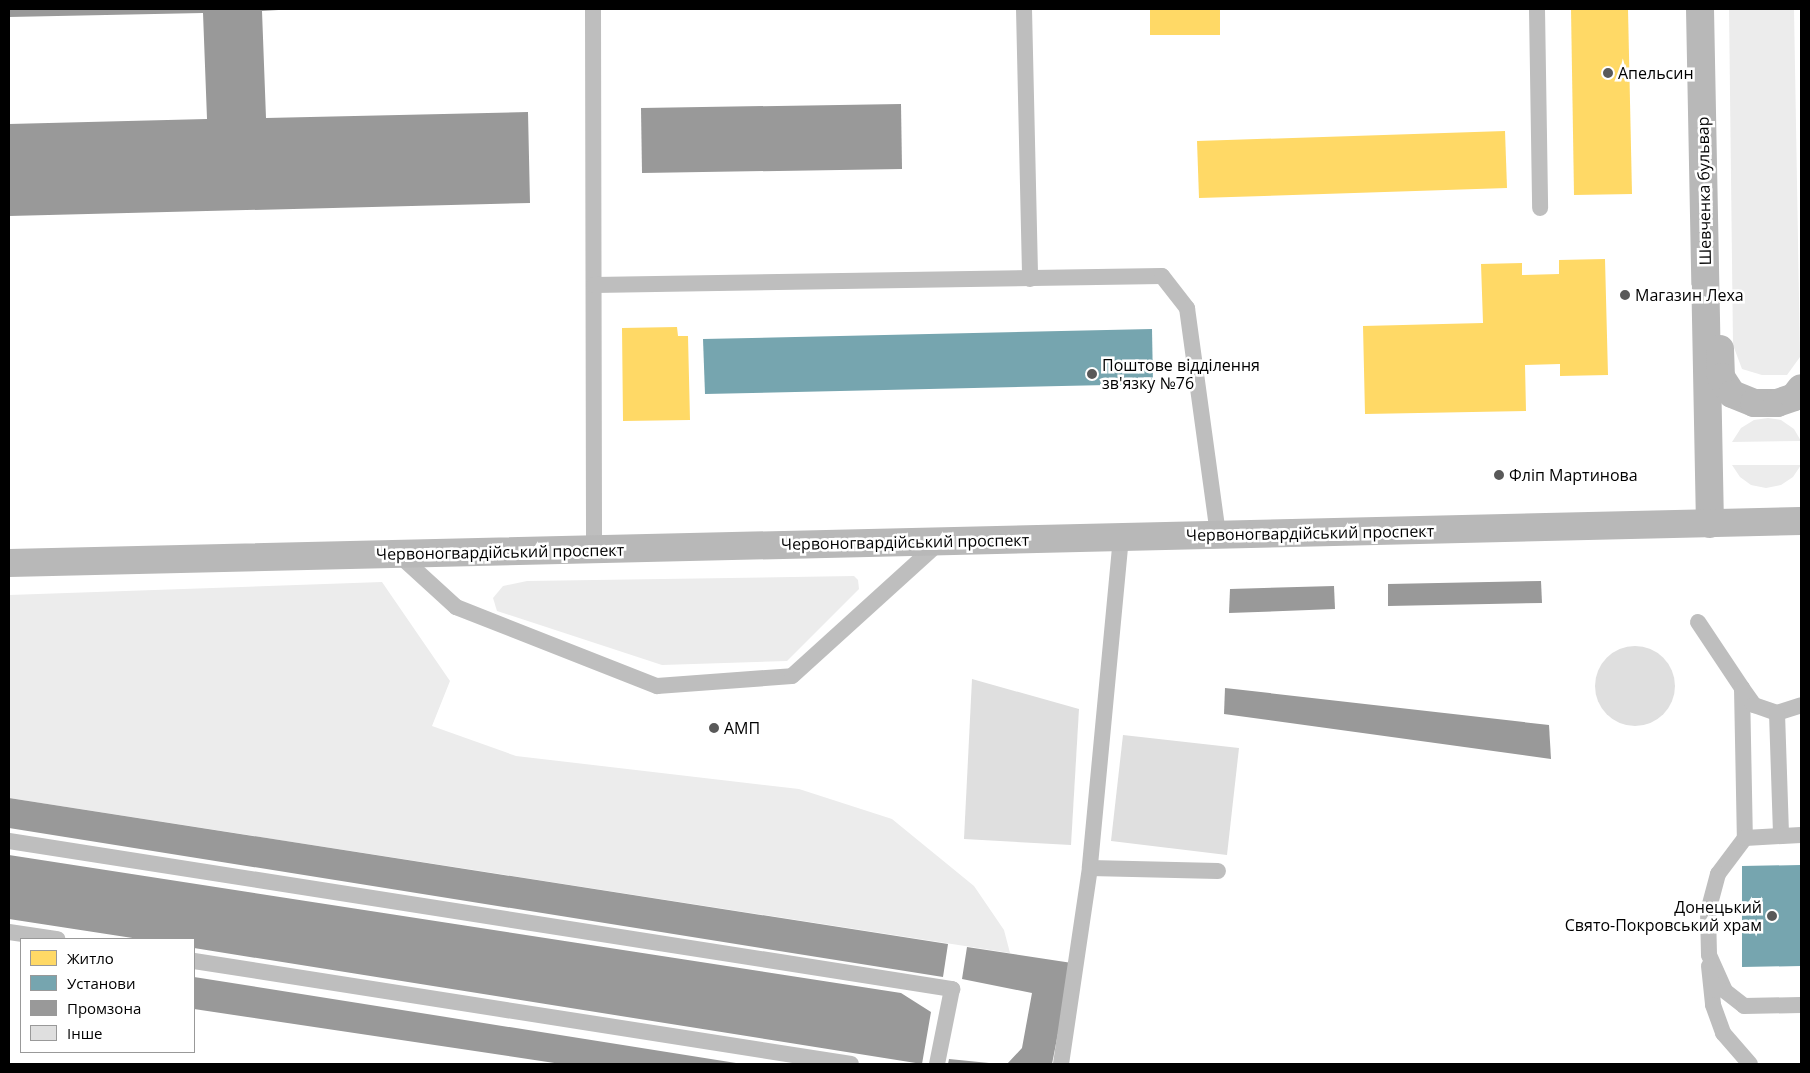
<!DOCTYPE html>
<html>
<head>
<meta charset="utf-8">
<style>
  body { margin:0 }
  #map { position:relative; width:1810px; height:1073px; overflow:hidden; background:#fff; font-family:"Open Sans",sans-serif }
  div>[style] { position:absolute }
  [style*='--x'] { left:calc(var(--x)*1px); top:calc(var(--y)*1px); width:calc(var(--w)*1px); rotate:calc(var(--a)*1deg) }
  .green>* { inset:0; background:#ececec }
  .homes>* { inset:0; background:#ffd966 }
  .public>* { inset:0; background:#76a5af }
  .industry>* { inset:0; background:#999 }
  .building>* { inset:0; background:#dfdfdf }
  .round { border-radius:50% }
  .lane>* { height:16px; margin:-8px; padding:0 8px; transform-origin:8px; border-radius:8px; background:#bebebe }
  .secondary>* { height:28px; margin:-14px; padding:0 14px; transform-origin:14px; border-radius:14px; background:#b8b8b8 }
  .dots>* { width:14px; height:14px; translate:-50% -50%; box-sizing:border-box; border:2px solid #fff; border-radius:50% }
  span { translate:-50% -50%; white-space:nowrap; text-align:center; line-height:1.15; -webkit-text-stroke:5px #fff; paint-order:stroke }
  .poi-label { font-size:16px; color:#000 }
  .left { translate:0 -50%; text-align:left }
  .right { translate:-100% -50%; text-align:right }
  .street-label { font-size:16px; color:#000 }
  .frame { position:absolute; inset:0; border:10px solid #000; pointer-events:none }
  .legend { position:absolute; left:20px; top:938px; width:175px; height:115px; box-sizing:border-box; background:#fff; border:1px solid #999; margin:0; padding:6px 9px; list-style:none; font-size:15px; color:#000 }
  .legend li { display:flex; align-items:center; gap:10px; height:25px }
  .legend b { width:25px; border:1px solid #999 }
</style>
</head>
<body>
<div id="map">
  <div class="green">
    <div style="clip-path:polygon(1729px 9px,1794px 9px,1800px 357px,1787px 375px,1762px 375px,1742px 369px,1733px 345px)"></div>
    <div style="clip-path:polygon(1768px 418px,1781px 420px,1794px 429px,1801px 441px,1732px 442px,1741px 428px,1754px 420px)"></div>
    <div style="clip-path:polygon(1732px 465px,1801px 465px,1793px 477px,1781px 485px,1766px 488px,1751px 485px,1740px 477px)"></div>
    <div style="clip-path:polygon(854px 576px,858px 580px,859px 589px,787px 661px,662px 665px,497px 611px,493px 598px,503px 586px,527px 581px)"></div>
    <div style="clip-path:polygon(382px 582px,450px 681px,432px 726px,516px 756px,799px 789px,892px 819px,974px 886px,1004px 930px,1010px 953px,9px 798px,9px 595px)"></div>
  </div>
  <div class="homes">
    <div style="clip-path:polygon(1150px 9px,1220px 9px,1220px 35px,1150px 35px)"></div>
    <div style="clip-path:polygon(1571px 9px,1628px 9px,1632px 194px,1574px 195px)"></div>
    <div style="clip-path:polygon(1505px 131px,1507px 188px,1199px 198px,1197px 141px)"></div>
    <div style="clip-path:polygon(1605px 259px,1608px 375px,1560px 376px,1560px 364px,1525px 365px,1526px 411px,1365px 414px,1363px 326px,1483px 323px,1481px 264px,1522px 263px,1522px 275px,1559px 274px,1559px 260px)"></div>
    <div style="clip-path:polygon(677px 327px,678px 336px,688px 336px,690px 420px,623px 421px,622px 328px)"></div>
  </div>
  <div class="public">
    <div style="clip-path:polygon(1152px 329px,1153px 384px,705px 394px,703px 339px)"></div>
    <div style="clip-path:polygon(1801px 865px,1801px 966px,1742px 967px,1742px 866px)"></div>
  </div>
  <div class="industry">
    <div style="clip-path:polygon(9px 9px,295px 9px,262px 11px,266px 118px,528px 112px,530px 203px,9px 216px,9px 124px,207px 119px,203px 13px,9px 17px)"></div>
    <div style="clip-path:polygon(901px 104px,902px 169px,642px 173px,641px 108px)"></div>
    <div style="clip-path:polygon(1541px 581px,1542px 603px,1388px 606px,1388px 584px)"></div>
    <div style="clip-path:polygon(1334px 586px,1335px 609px,1229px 613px,1230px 589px)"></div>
    <div style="clip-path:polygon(1225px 688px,1549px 725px,1551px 759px,1224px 714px)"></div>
    <div style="clip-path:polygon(9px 798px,948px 944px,943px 977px,9px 828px)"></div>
    <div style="clip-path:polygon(9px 855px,901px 993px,931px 1012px,922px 1064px,194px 948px,194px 939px,139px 939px,9px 919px)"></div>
    <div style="clip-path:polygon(967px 947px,1072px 963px,1052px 1064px,1007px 1064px,1022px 1048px,1032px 993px,962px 979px)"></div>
    <div style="clip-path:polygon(194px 977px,736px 1063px,736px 1064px,561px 1064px,194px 1009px)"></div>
    <div style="clip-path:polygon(949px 1059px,989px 1063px,989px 1064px,948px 1064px)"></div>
  </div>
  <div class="building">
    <div class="round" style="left:1595px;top:646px;width:80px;height:80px"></div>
    <div style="clip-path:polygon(972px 679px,1079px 709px,1071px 845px,964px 839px)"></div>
    <div style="clip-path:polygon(1123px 735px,1239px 748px,1227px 855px,1111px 841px)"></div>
  </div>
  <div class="lane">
    <div style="--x:593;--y:9;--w:540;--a:89.89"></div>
    <div style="--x:1024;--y:9;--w:270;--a:88.7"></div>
    <div style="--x:1537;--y:9;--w:199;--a:89.1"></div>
    <div style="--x:594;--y:285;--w:568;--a:-0.91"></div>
    <div style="--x:1162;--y:276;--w:41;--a:52"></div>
    <div style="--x:1187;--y:308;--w:229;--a:82.2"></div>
    <div style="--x:1121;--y:537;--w:332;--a:95.4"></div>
    <div style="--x:1090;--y:868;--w:128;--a:1.3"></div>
    <div style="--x:398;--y:554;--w:79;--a:42.4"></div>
    <div style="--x:456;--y:607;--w:216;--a:21.5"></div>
    <div style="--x:657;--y:686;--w:135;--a:-4.2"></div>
    <div style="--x:792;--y:676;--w:201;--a:-42.2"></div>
    <div style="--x:1698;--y:622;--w:79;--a:56.3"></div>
    <div style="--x:1742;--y:688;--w:150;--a:88.9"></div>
    <div style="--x:1745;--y:838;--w:45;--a:126.9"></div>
    <div style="--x:1718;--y:874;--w:38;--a:105"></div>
    <div style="--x:1708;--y:911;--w:44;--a:88.7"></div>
    <div style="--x:1709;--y:955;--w:39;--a:66"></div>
    <div style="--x:1725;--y:991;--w:24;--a:38"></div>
    <div style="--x:1744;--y:1006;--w:57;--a:-1"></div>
    <div style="--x:1742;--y:688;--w:21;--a:55"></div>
    <div style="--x:1754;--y:705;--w:24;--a:19"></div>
    <div style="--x:1777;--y:713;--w:25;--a:-18"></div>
    <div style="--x:1777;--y:713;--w:123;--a:88.1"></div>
    <div style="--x:1745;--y:838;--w:56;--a:-3.1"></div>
    <div style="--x:9;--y:841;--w:955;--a:8.92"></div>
    <div style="--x:952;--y:989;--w:76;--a:101.3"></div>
    <div style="--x:9;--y:932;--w:49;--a:8.3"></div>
    <div style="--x:194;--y:961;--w:665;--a:8.91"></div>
    <div style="--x:1709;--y:966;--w:39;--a:84"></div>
    <div style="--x:1713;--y:1005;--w:30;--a:70"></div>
    <div style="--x:1723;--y:1033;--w:41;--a:48.9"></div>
    <div style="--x:1061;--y:1064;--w:198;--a:-81.6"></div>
  </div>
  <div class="secondary">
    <div style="--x:1700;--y:9;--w:515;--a:88.89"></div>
    <div style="--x:1720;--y:349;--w:28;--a:88"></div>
    <div style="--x:1721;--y:377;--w:20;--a:57"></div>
    <div style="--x:1732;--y:394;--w:24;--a:22"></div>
    <div style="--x:1754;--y:403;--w:23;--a:0"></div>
    <div style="--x:1777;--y:403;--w:18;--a:-19"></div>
    <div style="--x:1794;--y:397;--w:11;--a:-52"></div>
    <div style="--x:9;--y:563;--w:1792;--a:-1.34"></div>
  </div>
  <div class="dots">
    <div style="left:1608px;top:73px;background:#595959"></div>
    <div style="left:1625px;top:295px;background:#595959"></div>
    <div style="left:1092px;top:374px;background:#595959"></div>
    <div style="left:1499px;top:475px;background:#595959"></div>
    <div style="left:714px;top:728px;background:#595959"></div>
    <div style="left:1772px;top:916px;background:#595959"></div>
  </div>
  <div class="poi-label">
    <span class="left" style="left:1618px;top:73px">Апельсин</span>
    <span class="left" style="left:1635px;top:295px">Магазин Леха</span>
    <span class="left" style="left:1102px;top:374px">Поштове відділення<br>зв'язку №76</span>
    <span class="left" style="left:1509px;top:475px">Фліп Мартинова</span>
    <span class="left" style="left:724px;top:728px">АМП</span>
    <span class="right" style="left:1762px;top:916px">Донецький<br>Свято-Покровський храм</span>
  </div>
  <div class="street-label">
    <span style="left:1704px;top:191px;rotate:-91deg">Шевченка бульвар</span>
    <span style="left:1310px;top:533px;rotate:-1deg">Червоногвардійський проспект</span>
    <span style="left:905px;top:542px;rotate:-1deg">Червоногвардійський проспект</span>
    <span style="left:500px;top:552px;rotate:-1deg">Червоногвардійський проспект</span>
  </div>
  <div class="frame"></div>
  <ul class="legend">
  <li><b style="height:14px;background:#ffd966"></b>Житло</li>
  <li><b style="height:14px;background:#76a5af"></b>Установи</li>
  <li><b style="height:14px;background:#999"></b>Промзона</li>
  <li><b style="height:14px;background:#dfdfdf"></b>Інше</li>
  </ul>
</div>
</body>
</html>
